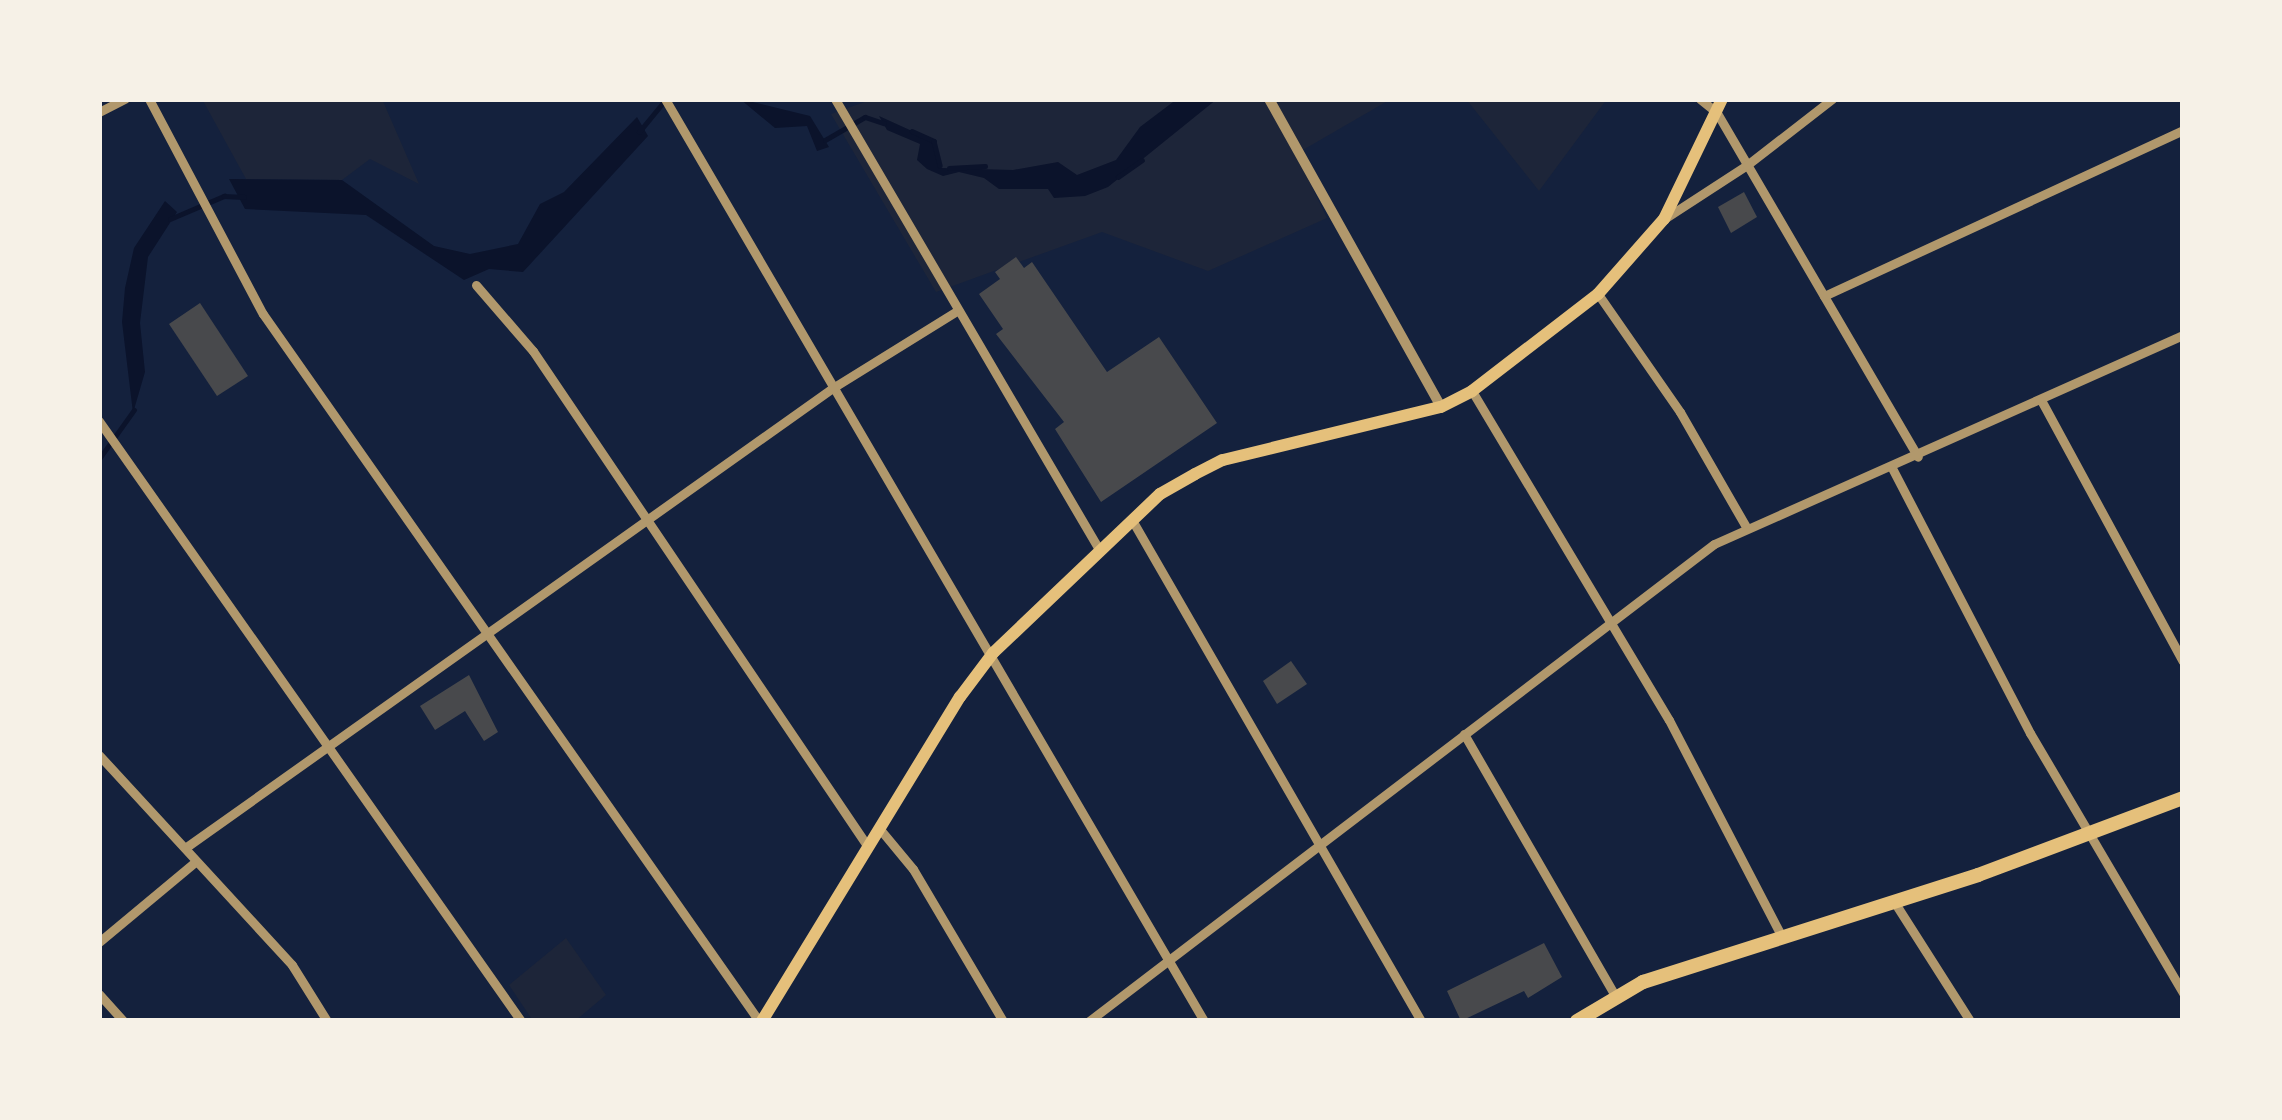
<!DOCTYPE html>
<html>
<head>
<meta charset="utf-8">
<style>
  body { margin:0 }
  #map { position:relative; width:2282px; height:1120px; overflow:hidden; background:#14213d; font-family:"Roboto Condensed",sans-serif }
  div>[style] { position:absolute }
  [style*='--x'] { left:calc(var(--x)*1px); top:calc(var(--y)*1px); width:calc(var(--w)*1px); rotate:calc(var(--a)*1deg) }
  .green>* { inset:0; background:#1d2539 }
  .water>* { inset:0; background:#0b132b }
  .stream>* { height:4.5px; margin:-2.25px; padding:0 2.25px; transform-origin:2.25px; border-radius:2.25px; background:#0b132b }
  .building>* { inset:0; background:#48494c }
  .minor>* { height:9px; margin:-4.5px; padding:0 4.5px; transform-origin:4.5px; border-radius:4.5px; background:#b1986c }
  .tertiary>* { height:10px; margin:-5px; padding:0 5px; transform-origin:5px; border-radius:5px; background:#b1986c }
  .secondary>* { height:12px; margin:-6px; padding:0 6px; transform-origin:6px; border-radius:6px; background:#e5c07b }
  .primary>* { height:14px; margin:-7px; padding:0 7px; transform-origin:7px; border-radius:7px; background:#e5c07b }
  span { translate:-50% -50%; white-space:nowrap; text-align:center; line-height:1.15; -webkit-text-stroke:12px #f6f1e7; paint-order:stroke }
  .frame { position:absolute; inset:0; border:102px solid #f6f1e7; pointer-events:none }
</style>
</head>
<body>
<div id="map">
  <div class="green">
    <div style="clip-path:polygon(202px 99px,382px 99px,419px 184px,370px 159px,342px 180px,246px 179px)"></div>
    <div style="clip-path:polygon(873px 99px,1391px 99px,1296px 154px,1327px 218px,1208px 271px,1102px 232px,936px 292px,831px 114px)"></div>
    <div style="clip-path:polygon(1466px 99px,1607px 99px,1539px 191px)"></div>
    <div style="clip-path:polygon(566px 938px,606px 995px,575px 1021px,533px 1021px,509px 985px)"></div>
  </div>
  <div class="water">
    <div style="clip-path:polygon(740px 99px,810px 116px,829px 147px,817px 151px,807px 126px,775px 128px)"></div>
    <div style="clip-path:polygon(1177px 99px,1217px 99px,1108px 187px,1085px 196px,1054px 198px,1048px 189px,999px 189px,984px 178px,959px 172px,943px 176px,927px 169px,917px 160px,920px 144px,887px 130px,879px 116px,934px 141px,941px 168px,1013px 170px,1058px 162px,1077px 175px,1116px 160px,1140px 127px)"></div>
    <div style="clip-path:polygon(637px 117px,648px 136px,523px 272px,489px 269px,464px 280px,366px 215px,245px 209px,229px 179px,342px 180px,434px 246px,470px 254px,518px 244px,540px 204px,564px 192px)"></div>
    <div style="clip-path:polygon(165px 201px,177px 212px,148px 257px,140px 323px,145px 372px,133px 413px,122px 322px,125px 288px,134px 248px)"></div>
  </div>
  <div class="stream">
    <div style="--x:912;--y:131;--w:24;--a:24"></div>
    <div style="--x:934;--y:141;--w:25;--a:76"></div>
    <div style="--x:639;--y:132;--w:43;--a:-50.7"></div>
    <div style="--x:825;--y:140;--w:46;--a:-29.9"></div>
    <div style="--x:865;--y:117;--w:20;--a:18"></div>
    <div style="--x:949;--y:168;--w:36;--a:-3"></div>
    <div style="--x:1118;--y:177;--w:29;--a:-35"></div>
    <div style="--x:170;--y:219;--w:59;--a:-23.1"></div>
    <div style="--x:224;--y:196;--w:20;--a:3"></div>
    <div style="--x:99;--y:459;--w:60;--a:-54.5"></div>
  </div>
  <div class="building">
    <div style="clip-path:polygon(1744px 192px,1757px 217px,1731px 233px,1718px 207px)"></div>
    <div style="clip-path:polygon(1016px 257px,1024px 268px,1032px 262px,1107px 372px,1159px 337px,1217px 423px,1101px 502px,1055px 429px,1064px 422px,996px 334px,1003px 329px,979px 294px,1000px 279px,995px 272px)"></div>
    <div style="clip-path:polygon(200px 303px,248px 376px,217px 396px,169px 324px)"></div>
    <div style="clip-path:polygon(1291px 661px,1307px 684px,1277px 704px,1263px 681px)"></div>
    <div style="clip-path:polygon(469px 675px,498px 732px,484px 741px,465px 711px,435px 730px,420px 706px)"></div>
    <div style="clip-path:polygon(1544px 943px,1562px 977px,1528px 998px,1524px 991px,1461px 1021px,1447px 991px)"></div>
  </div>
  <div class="minor">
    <div style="--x:149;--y:99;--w:243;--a:62.1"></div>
    <div style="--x:263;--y:314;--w:864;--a:54.95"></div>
    <div style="--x:665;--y:99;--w:1068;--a:59.69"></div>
    <div style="--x:835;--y:99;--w:524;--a:59.62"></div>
    <div style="--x:1700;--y:99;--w:22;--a:39"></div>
    <div style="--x:1717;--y:113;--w:398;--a:59.7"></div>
    <div style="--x:99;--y:112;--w:29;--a:-27"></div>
    <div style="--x:1664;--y:219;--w:99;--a:-33"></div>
    <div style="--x:1747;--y:165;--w:108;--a:-37.8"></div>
    <div style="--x:476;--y:285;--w:87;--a:49.2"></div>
    <div style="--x:533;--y:351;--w:599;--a:55.96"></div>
    <div style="--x:1598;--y:294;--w:144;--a:55.2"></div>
    <div style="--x:1680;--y:412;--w:133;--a:60.1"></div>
    <div style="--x:1824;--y:296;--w:396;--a:-24.8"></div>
    <div style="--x:1472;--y:391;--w:383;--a:59.1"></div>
    <div style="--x:1669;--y:720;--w:242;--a:62.5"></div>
    <div style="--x:2041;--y:400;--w:297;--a:61.5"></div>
    <div style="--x:99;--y:421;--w:734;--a:54.88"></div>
    <div style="--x:1892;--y:468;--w:299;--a:62.5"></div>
    <div style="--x:2030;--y:733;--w:302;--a:59.5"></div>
    <div style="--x:1132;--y:520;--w:578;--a:60.02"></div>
    <div style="--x:1464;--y:734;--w:302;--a:60"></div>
    <div style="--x:99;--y:755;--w:285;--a:47.4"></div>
    <div style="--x:292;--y:965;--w:66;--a:58"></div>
    <div style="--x:879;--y:828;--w:53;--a:50.3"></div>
    <div style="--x:913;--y:869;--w:177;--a:59.4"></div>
    <div style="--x:185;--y:848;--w:792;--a:-35.39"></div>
    <div style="--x:831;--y:389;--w:148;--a:-31.8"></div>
    <div style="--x:1893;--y:900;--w:143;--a:57.5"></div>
    <div style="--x:99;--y:942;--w:125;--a:-39.8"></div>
    <div style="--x:99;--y:994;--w:36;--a:48"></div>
    <div style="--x:1089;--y:1021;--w:786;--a:-37.35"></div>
    <div style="--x:1714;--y:544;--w:513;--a:-24.02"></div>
  </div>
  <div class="tertiary">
    <div style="--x:1269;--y:99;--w:353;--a:60.8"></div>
  </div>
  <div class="secondary">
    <div style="--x:762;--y:1021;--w:380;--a:-58.6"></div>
    <div style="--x:960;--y:697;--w:55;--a:-53.1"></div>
    <div style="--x:993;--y:653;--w:231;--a:-43.6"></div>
    <div style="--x:1160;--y:494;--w:40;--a:-29.7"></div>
    <div style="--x:1195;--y:474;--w:31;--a:-27"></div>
    <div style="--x:1223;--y:460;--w:224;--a:-13.7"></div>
    <div style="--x:1441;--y:407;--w:35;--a:-27"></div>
    <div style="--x:1472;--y:391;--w:159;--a:-37.6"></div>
    <div style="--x:1598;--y:294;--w:100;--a:-48.7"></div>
    <div style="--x:1664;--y:219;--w:133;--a:-64.2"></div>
  </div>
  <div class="primary">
    <div style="--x:1577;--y:1021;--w:77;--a:-30.6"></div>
    <div style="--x:1643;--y:982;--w:352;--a:-17.7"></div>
    <div style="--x:1978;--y:875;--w:219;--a:-20.6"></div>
  </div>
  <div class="frame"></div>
</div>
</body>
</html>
